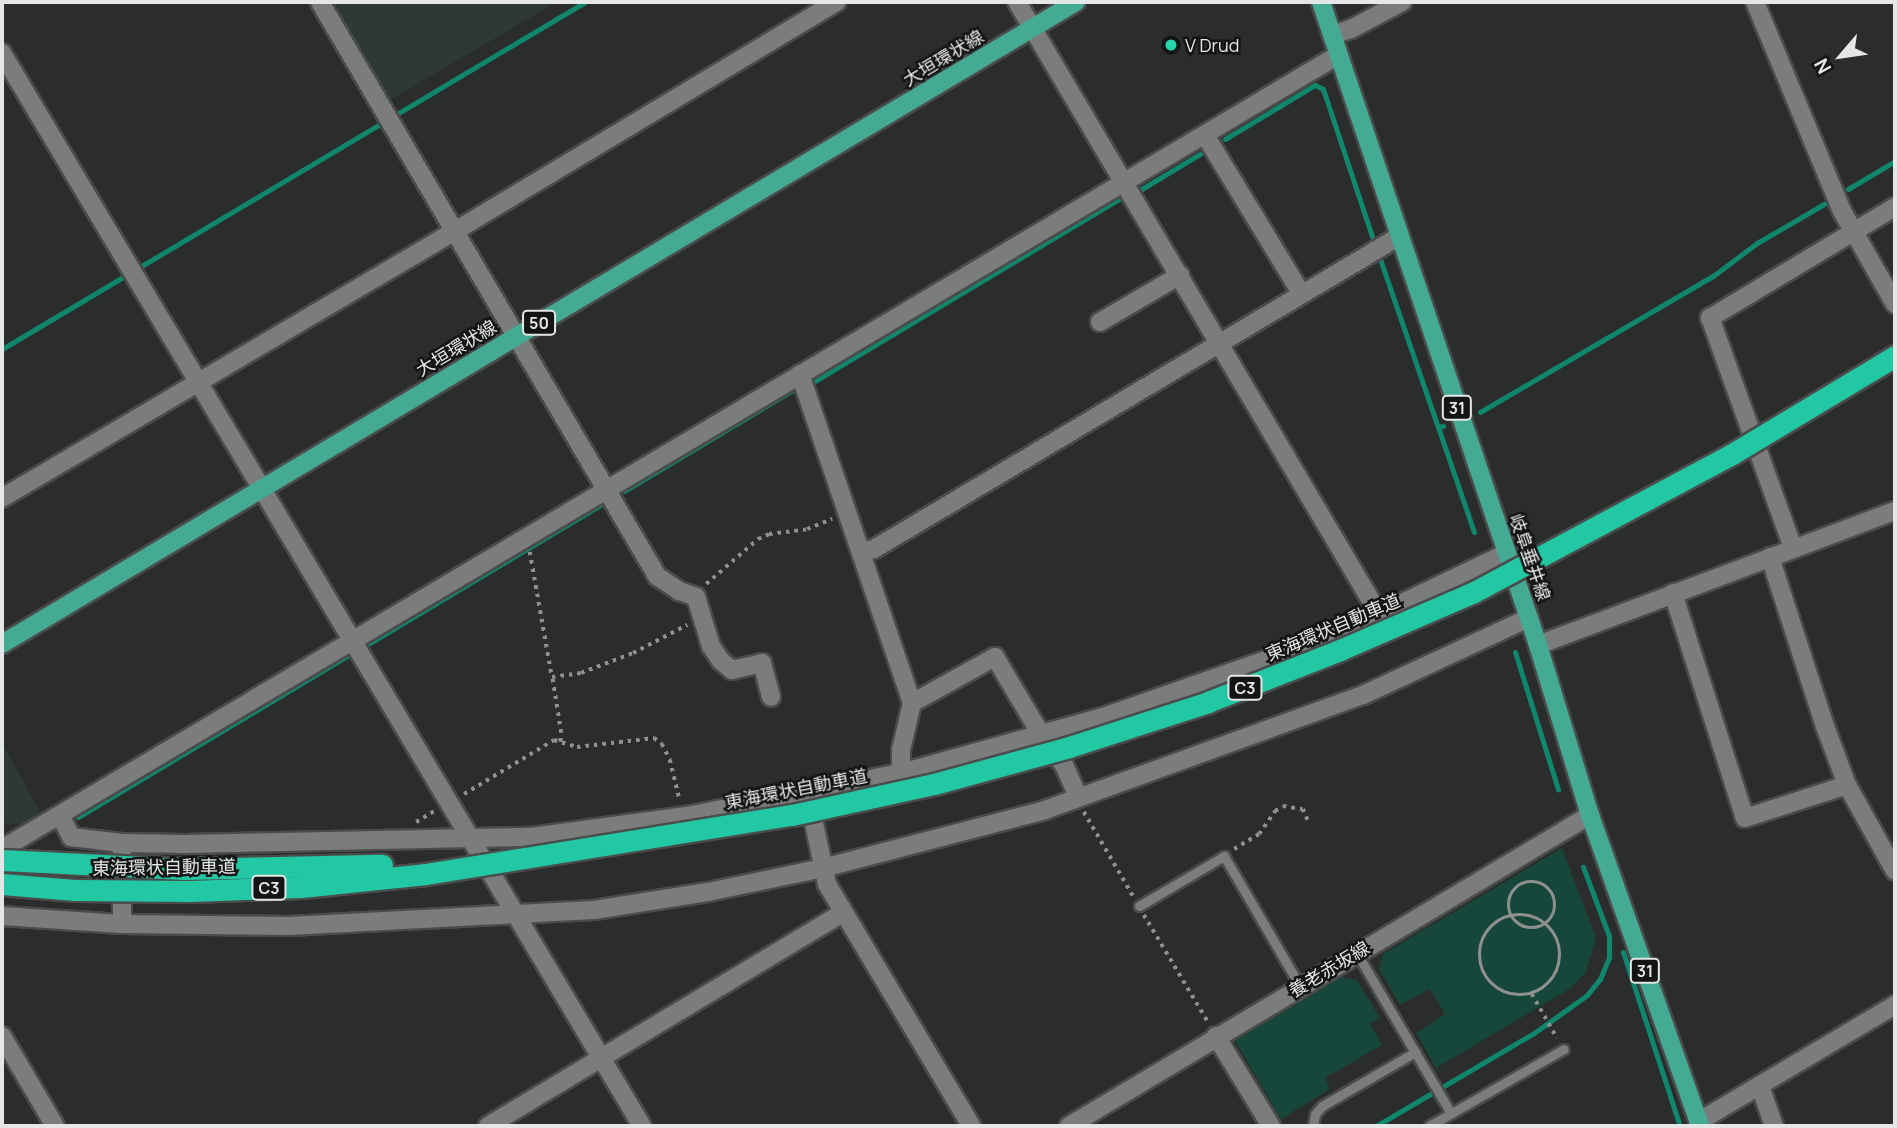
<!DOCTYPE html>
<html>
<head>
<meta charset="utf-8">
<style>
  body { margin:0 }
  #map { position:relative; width:1897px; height:1128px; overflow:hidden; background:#2a2d2c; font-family:Manrope,"Noto Sans JP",sans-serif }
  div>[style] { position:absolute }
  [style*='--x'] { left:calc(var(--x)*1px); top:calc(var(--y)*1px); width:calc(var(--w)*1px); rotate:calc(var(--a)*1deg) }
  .built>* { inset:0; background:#2e3834 }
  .green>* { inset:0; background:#16473a }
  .stream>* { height:5px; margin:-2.5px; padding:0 2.5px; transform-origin:2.5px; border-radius:2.5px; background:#10876d }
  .path>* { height:3.5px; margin-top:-1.75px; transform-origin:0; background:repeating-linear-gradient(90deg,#8f9190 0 3.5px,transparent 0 8.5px) }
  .path>.ring { margin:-1.75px; padding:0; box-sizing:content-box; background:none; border:3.5px solid #8f9190; border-radius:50% }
  .roads { filter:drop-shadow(2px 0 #494c4b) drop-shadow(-2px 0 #494c4b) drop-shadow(0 2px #494c4b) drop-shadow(0 -2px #494c4b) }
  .service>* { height:9px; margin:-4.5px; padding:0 4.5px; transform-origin:4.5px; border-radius:4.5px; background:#7a7d7c }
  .minor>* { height:18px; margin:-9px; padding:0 9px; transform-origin:9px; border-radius:9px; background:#7a7d7c }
  .tertiary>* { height:18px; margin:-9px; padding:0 9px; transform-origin:9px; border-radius:9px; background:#7a7d7c }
  .secondary>* { height:18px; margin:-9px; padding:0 9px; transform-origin:9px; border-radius:9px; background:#7a7d7c }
  .primary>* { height:18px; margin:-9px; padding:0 9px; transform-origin:9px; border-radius:9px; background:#45aa93 }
  .bridges { filter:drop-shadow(2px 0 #494c4b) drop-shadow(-2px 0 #494c4b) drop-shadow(0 2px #494c4b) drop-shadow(0 -2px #494c4b) }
  .motorway-bridge>* { height:21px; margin:-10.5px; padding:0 10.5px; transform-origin:10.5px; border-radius:10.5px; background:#22c8a3 }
  .dots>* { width:19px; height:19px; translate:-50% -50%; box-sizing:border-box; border:4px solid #131514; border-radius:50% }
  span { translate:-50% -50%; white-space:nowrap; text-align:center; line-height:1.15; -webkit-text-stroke:5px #131514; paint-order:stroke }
  .shield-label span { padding:2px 5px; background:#131514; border:2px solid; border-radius:5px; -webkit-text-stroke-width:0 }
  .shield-label { font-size:16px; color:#e5e7e6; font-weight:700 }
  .poi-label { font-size:18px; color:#e5e7e6 }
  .left { translate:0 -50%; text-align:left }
  .street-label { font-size:18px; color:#e5e7e6 }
  .frame { position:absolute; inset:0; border:4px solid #e5e7e6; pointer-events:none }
  .north { position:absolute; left:1806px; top:21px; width:70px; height:70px; -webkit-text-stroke:5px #131514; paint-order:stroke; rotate:241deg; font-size:19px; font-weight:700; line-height:28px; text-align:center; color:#e5e7e6 }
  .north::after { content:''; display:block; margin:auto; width:24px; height:32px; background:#e5e7e6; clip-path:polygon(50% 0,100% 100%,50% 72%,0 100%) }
</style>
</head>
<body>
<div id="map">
  <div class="built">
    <div style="clip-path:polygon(331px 2px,557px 2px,390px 100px)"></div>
    <div style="clip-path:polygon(2px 743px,43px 817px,28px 825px,2px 823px)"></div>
  </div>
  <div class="green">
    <div style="clip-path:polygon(1562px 848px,1596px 938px,1586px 972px,1571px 988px,1436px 1068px,1416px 1033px,1445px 1014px,1430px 989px,1400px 1005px,1379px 969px,1383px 954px)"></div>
    <div style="clip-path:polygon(1342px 977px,1357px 980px,1380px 1018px,1370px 1023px,1382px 1045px,1325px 1078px,1330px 1089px,1281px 1119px,1235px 1041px)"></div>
  </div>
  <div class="stream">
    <div style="--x:1225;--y:139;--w:105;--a:-31"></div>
    <div style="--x:1315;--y:85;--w:9;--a:27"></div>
    <div style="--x:1323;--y:89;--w:161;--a:71.6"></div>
    <div style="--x:1848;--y:189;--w:55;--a:-30.8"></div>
    <div style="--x:1140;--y:190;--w:70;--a:-31"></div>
    <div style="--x:1379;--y:256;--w:181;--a:71"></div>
    <div style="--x:2;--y:349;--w:678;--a:-30.76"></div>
    <div style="--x:813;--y:382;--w:362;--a:-30.9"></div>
    <div style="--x:1480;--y:412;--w:270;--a:-30.3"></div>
    <div style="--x:1713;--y:276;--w:55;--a:-36.9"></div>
    <div style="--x:1757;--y:243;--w:78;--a:-30.2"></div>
    <div style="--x:1443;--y:426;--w:5;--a:169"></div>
    <div style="--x:1438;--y:427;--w:111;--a:71.1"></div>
    <div style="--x:624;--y:491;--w:203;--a:-30.9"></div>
    <div style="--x:363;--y:647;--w:276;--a:-30.9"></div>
    <div style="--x:1515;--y:652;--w:144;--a:72.6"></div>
    <div style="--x:78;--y:817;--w:319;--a:-30.9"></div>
    <div style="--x:1623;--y:952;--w:183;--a:71.9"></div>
    <div style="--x:1376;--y:1126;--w:183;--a:-30.5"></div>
    <div style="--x:1534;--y:1033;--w:65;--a:-35.6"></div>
    <div style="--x:1587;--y:995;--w:21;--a:-51"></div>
    <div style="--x:1600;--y:979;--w:23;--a:-67"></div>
    <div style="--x:1609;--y:958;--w:22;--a:-90"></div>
    <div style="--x:1609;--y:936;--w:74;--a:-110.6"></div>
  </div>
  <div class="path">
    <div style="--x:530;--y:552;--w:127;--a:80"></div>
    <div style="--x:706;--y:584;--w:69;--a:-40.9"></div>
    <div style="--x:758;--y:539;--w:12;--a:-24"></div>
    <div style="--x:769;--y:534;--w:38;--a:-7"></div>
    <div style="--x:807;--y:529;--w:27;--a:-22"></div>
    <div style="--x:560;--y:742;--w:9;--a:-84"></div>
    <div style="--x:561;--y:733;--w:57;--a:-99.1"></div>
    <div style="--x:552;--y:677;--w:29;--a:-8"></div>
    <div style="--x:581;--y:673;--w:56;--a:-21"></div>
    <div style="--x:633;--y:653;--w:61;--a:-27.4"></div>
    <div style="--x:464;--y:794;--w:105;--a:-31"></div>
    <div style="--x:554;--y:740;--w:24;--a:17"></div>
    <div style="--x:577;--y:747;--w:78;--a:-6.7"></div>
    <div style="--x:654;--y:738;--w:10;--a:37"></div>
    <div style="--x:662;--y:744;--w:18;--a:63"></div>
    <div style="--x:670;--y:760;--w:42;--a:76.3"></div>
    <div style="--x:1084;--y:812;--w:97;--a:59.7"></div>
    <div style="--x:416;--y:822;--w:23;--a:-31"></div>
    <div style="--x:1234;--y:849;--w:29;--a:-31"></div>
    <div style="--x:1259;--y:834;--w:28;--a:-55"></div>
    <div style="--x:1275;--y:811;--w:9;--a:-32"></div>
    <div style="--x:1283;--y:806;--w:20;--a:9"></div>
    <div style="--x:1303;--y:809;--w:13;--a:67"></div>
    <div class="ring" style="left:1509px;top:882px;width:42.5px;height:42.5px"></div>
    <div class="ring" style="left:1480px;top:915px;width:76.5px;height:76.5px"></div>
    <div style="--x:1144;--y:915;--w:125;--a:59.1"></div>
    <div style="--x:1532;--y:994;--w:51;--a:60.4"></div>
  </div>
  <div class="roads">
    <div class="service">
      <div style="--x:1139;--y:906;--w:99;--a:-30.5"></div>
      <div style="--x:1224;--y:856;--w:151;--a:59.7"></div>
      <div style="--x:1356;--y:952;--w:187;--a:59.5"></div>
      <div style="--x:1313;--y:1126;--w:12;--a:-81"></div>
      <div style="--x:1315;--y:1114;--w:11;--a:-49"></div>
      <div style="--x:1322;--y:1106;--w:108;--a:-30.1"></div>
      <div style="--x:1429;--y:1126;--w:155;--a:-29.7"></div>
    </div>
    <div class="minor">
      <div style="--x:320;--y:2;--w:666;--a:59.58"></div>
      <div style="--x:657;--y:576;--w:27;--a:34"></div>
      <div style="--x:679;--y:591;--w:18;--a:19"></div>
      <div style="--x:696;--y:597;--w:51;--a:73"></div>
      <div style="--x:711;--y:646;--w:18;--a:56"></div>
      <div style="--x:721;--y:661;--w:14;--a:39"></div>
      <div style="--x:732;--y:670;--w:31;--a:-13"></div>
      <div style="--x:762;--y:663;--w:35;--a:75"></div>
      <div style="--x:1017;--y:2;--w:711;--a:59.4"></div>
      <div style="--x:1755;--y:2;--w:226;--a:67.4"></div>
      <div style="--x:1842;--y:211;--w:107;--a:60.3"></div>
      <div style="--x:1332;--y:35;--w:20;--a:-18"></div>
      <div style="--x:1351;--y:29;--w:58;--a:-27.9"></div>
      <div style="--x:2;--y:53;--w:1249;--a:59.19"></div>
      <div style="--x:1205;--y:135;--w:185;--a:58.7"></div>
      <div style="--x:1100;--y:322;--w:93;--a:-30.4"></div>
      <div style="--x:800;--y:374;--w:348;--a:71.2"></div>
      <div style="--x:912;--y:703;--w:48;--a:103.2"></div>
      <div style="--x:901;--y:750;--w:23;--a:90"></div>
      <div style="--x:2;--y:498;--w:526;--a:-30.52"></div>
      <div style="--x:455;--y:231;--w:445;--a:-31"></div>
      <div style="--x:1793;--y:548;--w:245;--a:-109.8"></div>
      <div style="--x:1710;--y:318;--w:216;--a:-31"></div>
      <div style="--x:862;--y:551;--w:12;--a:-9"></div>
      <div style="--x:874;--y:549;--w:612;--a:-30.76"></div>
      <div style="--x:1770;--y:557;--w:181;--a:72"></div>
      <div style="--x:1826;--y:729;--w:60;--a:69.4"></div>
      <div style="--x:1847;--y:785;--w:98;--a:60.8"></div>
      <div style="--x:1673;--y:593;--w:236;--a:72.3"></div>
      <div style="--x:1745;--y:818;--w:107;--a:-17.9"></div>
      <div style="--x:1538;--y:645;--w:381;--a:-20.6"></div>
      <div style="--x:912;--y:703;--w:95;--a:-29"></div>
      <div style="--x:995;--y:657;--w:92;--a:59.3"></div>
      <div style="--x:1042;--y:736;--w:36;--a:53"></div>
      <div style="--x:1064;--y:765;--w:36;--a:66"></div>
      <div style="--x:809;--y:800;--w:86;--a:77.9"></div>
      <div style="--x:827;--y:884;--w:282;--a:59.2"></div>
      <div style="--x:60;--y:815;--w:25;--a:63"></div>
      <div style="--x:71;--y:837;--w:51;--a:6.7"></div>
      <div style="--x:122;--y:843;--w:63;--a:0.9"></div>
      <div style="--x:185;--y:844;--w:346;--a:-1.2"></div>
      <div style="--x:531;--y:837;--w:157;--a:-7.7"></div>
      <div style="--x:687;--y:816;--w:218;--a:-11.4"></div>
      <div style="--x:901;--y:773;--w:210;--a:-15.5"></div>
      <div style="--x:1103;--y:717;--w:184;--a:-19.3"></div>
      <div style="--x:1277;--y:656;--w:110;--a:-22.4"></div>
      <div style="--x:1379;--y:614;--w:140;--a:-25.5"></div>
      <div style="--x:2;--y:849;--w:1554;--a:-30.72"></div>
      <div style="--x:122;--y:854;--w:70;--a:90"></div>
      <div style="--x:2;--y:916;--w:120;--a:3.8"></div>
      <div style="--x:122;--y:924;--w:167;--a:0.7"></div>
      <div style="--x:289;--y:926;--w:305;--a:-3"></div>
      <div style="--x:594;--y:910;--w:115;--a:-9"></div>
      <div style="--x:708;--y:892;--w:117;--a:-11.8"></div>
      <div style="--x:823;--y:868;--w:229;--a:-14.6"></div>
      <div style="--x:1045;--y:810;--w:338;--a:-19.9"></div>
      <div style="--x:1363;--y:695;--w:183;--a:-24.9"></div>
      <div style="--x:1216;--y:1036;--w:105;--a:58.6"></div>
      <div style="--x:1760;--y:1086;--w:42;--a:70.7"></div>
      <div style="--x:1698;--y:1122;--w:229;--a:-30.7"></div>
      <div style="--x:488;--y:1126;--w:415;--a:-31"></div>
    </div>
    <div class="tertiary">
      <div style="--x:2;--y:1036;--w:104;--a:59.5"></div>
    </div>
    <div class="secondary">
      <div style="--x:1069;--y:1126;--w:607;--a:-30.83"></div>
    </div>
    <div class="primary">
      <div style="--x:1321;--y:2;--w:679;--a:71.35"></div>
      <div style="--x:1538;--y:645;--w:178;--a:73"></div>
      <div style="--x:1590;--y:815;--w:330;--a:70.5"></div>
      <div style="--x:2;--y:644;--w:1251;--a:-30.87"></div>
    </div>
  </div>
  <div class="bridges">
    <div class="motorway-bridge">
      <div style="--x:2;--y:860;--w:182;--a:2.8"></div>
      <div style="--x:184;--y:869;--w:198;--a:-1.2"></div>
      <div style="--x:2;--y:884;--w:73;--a:4.7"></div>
      <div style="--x:75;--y:890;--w:115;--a:0.5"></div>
      <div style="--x:190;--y:891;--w:111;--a:-2.1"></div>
      <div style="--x:301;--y:887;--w:126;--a:-5.9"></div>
      <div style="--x:426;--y:874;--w:371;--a:-9.2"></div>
      <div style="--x:792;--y:815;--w:145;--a:-12.3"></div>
      <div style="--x:934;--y:784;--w:140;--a:-15.3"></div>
      <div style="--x:1069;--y:747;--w:146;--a:-17.9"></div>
      <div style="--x:1208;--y:702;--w:142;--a:-21.5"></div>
      <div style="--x:1340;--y:650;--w:144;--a:-23.4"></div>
      <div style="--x:1472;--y:593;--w:295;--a:-28.1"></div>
      <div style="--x:1732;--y:454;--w:190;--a:-31"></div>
    </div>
  </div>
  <div class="dots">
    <div style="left:1171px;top:45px;background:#27d5ad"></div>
  </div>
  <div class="shield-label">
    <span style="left:539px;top:323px">50</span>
    <span style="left:1457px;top:408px">31</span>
    <span style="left:1245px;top:688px">C3</span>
    <span style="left:269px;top:888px">C3</span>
    <span style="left:1645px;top:971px">31</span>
  </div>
  <div class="poi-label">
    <span class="left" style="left:1185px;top:45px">V Drud</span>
  </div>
  <div class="street-label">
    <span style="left:943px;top:58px;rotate:-31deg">大垣環状線</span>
    <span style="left:456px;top:348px;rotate:-31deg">大垣環状線</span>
    <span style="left:1530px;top:557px;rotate:71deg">岐阜垂井線</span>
    <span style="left:1333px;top:627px;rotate:-23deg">東海環状自動車道</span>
    <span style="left:796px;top:789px;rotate:-11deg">東海環状自動車道</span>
    <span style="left:164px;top:867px;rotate:-1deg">東海環状自動車道</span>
    <span style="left:1329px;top:969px;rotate:-31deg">養老赤坂線</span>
  </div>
  <div class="frame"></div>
  <div class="north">N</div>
</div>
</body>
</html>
